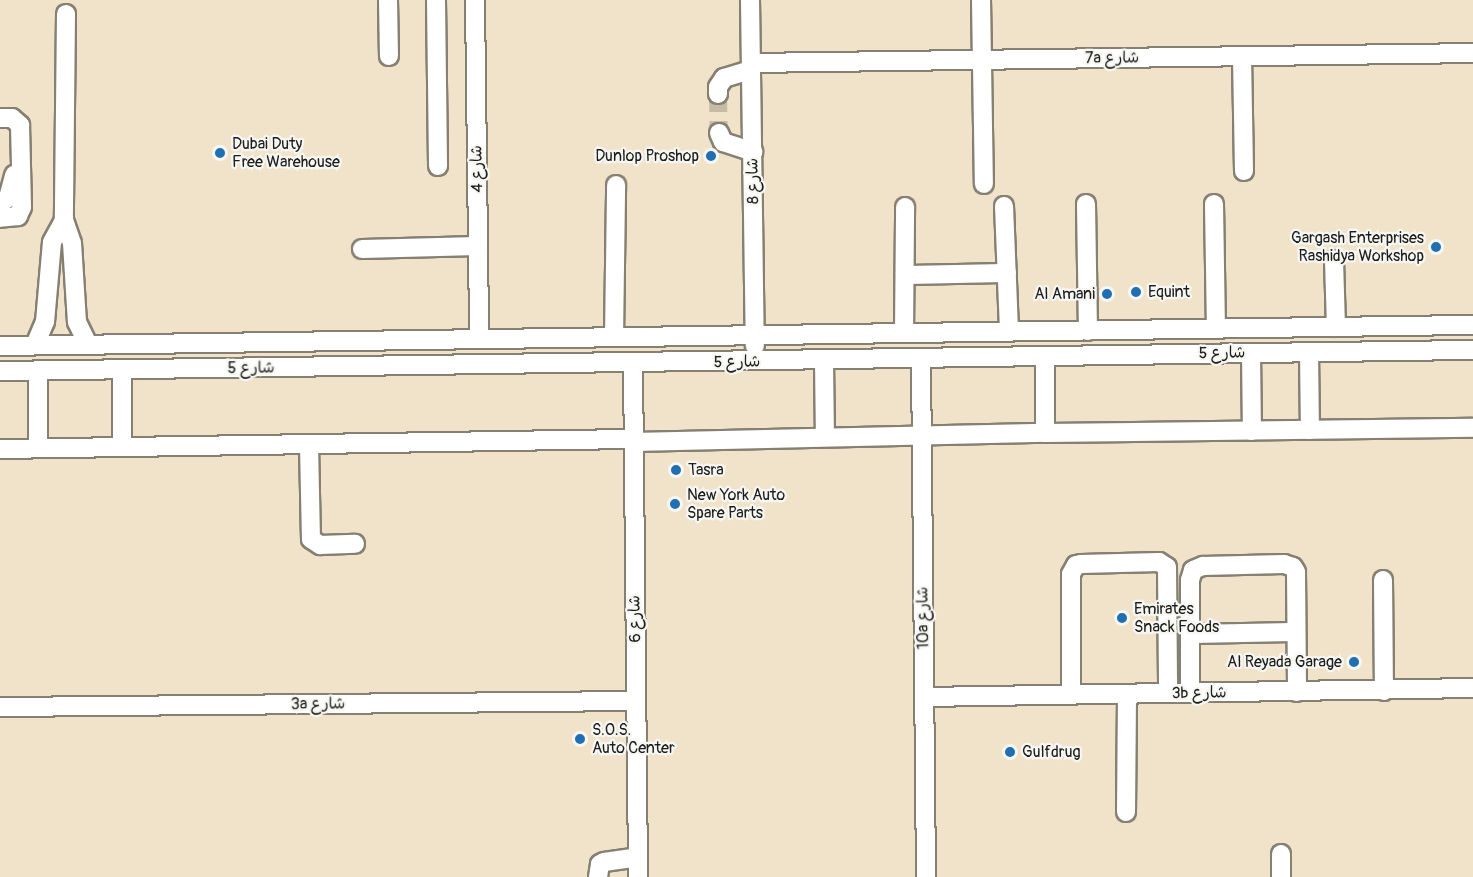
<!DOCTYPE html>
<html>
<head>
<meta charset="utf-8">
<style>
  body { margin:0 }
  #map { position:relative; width:1473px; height:877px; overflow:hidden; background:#f1e3ca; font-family:Pangolin,"Playpen Sans Arabic",sans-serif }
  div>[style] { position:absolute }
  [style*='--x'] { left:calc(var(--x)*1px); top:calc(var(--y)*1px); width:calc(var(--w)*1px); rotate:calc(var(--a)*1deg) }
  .minor-tunnel>* { height:18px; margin-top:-9px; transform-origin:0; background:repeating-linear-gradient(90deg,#c6bba7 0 18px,transparent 0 27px) }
  .roads { filter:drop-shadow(2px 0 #868073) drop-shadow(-2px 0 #868073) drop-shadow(0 2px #868073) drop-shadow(0 -2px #868073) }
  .minor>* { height:18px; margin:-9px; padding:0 9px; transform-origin:9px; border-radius:9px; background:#fff }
  .dots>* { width:16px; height:16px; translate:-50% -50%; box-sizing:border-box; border:3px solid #f6f6f2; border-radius:50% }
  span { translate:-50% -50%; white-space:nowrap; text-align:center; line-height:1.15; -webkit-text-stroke:4.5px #f6f6f2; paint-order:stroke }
  .street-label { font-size:16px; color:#1c1c1c }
  .poi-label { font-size:16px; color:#1c1c1c }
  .left { translate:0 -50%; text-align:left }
  .right { translate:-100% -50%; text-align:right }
</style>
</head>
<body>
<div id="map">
  <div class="minor-tunnel">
    <div style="--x:718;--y:94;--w:39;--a:89"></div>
  </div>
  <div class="roads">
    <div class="minor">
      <div style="--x:388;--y:0;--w:56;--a:89"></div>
      <div style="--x:436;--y:0;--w:166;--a:89.3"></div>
      <div style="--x:475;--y:0;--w:338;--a:89.3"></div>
      <div style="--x:750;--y:0;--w:346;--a:89.2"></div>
      <div style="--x:981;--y:0;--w:184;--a:89.1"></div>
      <div style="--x:66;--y:14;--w:206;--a:90.6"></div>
      <div style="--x:64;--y:220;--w:24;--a:71"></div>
      <div style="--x:72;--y:243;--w:79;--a:86.4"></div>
      <div style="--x:77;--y:322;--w:25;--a:64"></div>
      <div style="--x:1242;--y:56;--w:115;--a:89"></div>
      <div style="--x:751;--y:63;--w:722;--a:-0.79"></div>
      <div style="--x:718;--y:94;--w:7;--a:-90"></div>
      <div style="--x:718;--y:87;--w:11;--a:-56"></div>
      <div style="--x:724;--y:78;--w:28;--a:-17"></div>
      <div style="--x:0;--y:118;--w:12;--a:0"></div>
      <div style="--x:12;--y:118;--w:11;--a:41"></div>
      <div style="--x:20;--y:125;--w:82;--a:88.6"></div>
      <div style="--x:22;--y:207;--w:10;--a:114"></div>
      <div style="--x:18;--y:216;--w:18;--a:174"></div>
      <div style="--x:719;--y:133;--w:10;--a:66"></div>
      <div style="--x:723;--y:142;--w:32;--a:18"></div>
      <div style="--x:0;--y:203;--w:9;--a:-32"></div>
      <div style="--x:8;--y:198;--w:24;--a:-75"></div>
      <div style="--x:1086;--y:204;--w:127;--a:89.1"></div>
      <div style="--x:1214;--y:204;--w:125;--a:89.1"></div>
      <div style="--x:1004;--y:206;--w:125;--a:87.7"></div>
      <div style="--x:362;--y:249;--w:116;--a:-1.5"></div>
      <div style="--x:1334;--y:260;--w:67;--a:88.3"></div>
      <div style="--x:905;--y:275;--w:102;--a:-1.1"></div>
      <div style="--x:904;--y:333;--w:126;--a:-89.5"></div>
      <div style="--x:614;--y:337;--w:152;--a:-89.2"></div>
      <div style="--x:35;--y:345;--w:25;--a:-67"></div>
      <div style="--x:45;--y:322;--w:80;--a:-85"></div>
      <div style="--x:52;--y:242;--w:25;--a:-61"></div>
      <div style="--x:0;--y:346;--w:1473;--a:-0.82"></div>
      <div style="--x:1309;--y:352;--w:78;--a:89.3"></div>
      <div style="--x:1251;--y:353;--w:78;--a:89.3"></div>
      <div style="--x:921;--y:358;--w:519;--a:89.45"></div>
      <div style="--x:1045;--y:358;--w:75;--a:90"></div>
      <div style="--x:824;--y:360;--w:77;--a:89.3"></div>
      <div style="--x:633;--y:362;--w:515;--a:89.44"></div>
      <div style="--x:122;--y:369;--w:78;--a:90"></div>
      <div style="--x:38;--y:370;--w:78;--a:90"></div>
      <div style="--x:0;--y:371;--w:1473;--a:-0.82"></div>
      <div style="--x:633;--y:442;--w:412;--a:-1.3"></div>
      <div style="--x:1045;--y:433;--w:428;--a:-0.7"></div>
      <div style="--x:309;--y:445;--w:94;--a:88.8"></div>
      <div style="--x:311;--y:539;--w:11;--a:34"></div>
      <div style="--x:320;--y:545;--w:35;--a:-2"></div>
      <div style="--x:0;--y:449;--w:633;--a:-0.91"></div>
      <div style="--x:1383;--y:580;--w:111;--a:89.5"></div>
      <div style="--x:1190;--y:634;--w:106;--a:-1.1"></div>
      <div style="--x:1190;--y:693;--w:113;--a:-90"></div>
      <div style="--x:1190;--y:580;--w:10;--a:-73"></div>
      <div style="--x:1193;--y:570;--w:11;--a:-22"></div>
      <div style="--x:1203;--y:566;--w:81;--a:-1.4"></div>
      <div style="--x:1284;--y:564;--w:9;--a:18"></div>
      <div style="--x:1293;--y:567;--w:6;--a:59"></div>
      <div style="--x:1296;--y:572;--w:120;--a:89.5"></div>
      <div style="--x:1071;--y:695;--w:121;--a:-90"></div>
      <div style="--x:1071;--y:574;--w:10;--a:-61"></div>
      <div style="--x:1076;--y:565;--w:5;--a:-11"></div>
      <div style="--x:1081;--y:564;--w:78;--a:-1.5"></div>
      <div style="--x:1159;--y:562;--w:9;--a:32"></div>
      <div style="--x:1167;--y:567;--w:126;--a:89.5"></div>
      <div style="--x:924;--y:697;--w:549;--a:-0.94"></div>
      <div style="--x:0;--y:707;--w:636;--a:-0.54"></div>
      <div style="--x:1126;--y:812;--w:118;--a:-89.5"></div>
      <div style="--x:1281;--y:854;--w:23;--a:90"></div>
      <div style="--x:598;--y:877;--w:13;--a:-81"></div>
      <div style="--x:600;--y:864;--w:4;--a:-27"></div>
      <div style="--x:604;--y:862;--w:34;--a:-8"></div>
    </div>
  </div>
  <div class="dots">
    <div style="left:220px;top:153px;background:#1f6fb2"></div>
    <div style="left:711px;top:156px;background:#1f6fb2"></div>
    <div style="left:1436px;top:247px;background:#1f6fb2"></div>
    <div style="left:1136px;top:292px;background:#1f6fb2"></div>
    <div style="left:1107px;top:294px;background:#1f6fb2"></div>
    <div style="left:676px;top:470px;background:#1f6fb2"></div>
    <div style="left:675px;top:504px;background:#1f6fb2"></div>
    <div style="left:1122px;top:618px;background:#1f6fb2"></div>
    <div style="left:1354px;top:662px;background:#1f6fb2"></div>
    <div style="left:580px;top:739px;background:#1f6fb2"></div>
    <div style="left:1010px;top:752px;background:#1f6fb2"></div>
  </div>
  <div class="street-label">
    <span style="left:1112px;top:58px;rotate:-1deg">7a شارع</span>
    <span style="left:477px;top:169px;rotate:-91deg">شارع 4</span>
    <span style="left:753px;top:181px;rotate:-91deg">شارع 8</span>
    <span style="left:1222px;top:353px;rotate:-1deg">شارع 5</span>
    <span style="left:737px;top:362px;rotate:-1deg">شارع 5</span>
    <span style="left:251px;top:368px;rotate:-1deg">شارع 5</span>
    <span style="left:923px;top:618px;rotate:-91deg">10a شارع</span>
    <span style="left:635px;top:619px;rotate:-91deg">شارع 6</span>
    <span style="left:1199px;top:693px;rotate:-1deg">3b شارع</span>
    <span style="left:318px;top:704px;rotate:-1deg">3a شارع</span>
  </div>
  <div class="poi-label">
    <span class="left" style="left:232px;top:153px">Dubai Duty<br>Free Warehouse</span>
    <span class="right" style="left:699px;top:156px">Dunlop Proshop</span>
    <span class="right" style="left:1424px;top:247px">Gargash Enterprises<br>Rashidya Workshop</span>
    <span class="left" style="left:1148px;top:292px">Equint</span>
    <span class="right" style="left:1095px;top:294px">Al Amani</span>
    <span class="left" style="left:688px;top:470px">Tasra</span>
    <span class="left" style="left:687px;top:504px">New York Auto<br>Spare Parts</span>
    <span class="left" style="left:1134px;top:618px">Emirates<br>Snack Foods</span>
    <span class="right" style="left:1342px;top:662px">Al Reyada Garage</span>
    <span class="left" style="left:592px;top:739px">S.O.S.<br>Auto Center</span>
    <span class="left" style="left:1022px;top:752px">Gulfdrug</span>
  </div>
</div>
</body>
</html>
